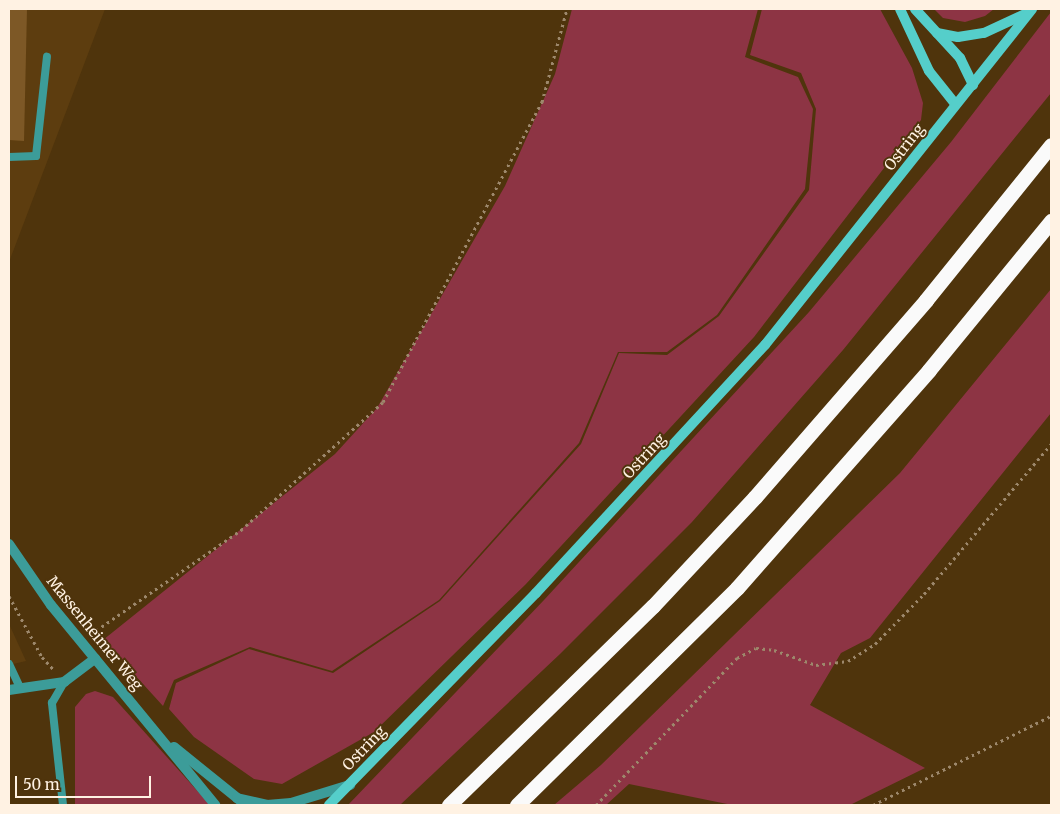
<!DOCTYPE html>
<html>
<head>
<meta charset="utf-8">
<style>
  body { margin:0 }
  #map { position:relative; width:1060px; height:814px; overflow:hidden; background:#4f340c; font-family:Merriweather,serif }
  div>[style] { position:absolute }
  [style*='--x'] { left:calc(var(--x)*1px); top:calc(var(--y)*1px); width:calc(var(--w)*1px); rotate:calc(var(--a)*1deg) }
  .built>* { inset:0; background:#5d3d0f }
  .green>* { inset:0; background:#8d3444 }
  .building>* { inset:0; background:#7d5826 }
  .path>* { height:3px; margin-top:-1.5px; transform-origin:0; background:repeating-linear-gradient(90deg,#9d886c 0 2.5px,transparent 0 6.5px) }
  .service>* { height:8px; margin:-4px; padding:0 4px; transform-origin:4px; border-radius:4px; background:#3c9c99 }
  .minor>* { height:10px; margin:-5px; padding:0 5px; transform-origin:5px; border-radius:5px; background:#3c9c99 }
  .tertiary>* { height:10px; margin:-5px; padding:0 5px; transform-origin:5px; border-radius:5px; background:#3c9c99 }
  .secondary>* { height:10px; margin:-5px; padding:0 5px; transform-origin:5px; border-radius:5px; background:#55ceca }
  .motorway>* { height:15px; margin:-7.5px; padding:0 7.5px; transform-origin:7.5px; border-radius:7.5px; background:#fafafa }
  span { translate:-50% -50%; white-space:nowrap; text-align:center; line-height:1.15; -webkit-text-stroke:4px #4f340c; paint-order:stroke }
  .street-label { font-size:15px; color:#fff2e3 }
  .frame { position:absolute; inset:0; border:10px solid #fff2e3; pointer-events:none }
  .scale { position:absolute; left:15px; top:776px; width:136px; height:22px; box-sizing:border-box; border:2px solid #fff2e3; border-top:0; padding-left:6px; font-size:15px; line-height:18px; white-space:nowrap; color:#fff2e3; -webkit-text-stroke:4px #4f340c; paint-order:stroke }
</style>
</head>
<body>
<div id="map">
  <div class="built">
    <div style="clip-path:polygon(9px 9px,105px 9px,9px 262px)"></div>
    <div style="clip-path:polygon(9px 624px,26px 661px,9px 665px)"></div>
  </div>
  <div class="green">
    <div style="clip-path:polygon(572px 9px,758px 9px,745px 57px,798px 77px,813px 109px,805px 189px,717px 315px,667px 352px,618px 352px,579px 443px,439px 600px,332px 671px,250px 647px,174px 680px,163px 706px,103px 640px,335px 454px,377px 408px,505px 186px,555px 74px)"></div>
    <div style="clip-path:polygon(762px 9px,880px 9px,912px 68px,923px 103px,921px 120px,754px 337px,526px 584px,374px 732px,282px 784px,254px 779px,194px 737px,169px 709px,176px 683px,249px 649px,333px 673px,440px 601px,581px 444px,619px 353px,667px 355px,719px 316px,809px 190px,816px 109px,801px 73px,750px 55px)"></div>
    <div style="clip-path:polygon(934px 9px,994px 9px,985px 16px,965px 22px,943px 18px)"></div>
    <div style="clip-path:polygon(1051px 12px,1051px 93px,843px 350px,692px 522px,560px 654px,400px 805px,348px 805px,544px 600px,809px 312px,951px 142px)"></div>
    <div style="clip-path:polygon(1051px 289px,1051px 413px,870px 638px,841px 653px,810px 705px,925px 768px,850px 805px,732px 805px,629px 784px,606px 805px,554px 805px,601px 765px,900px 473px)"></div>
    <div style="clip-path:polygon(95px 691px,113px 697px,210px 805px,75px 805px,75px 707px,86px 694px)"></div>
  </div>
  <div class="building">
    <div style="clip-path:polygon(9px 9px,27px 9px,24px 141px,9px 140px)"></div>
  </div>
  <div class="path">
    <div style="--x:9;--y:596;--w:69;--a:61.6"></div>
    <div style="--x:42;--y:657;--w:18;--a:47"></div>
    <div style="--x:91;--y:634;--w:183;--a:-34.7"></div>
    <div style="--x:241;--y:530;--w:191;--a:-42"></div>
    <div style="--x:383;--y:402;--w:340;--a:-62.1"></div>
    <div style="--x:542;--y:102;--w:96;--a:-75"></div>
    <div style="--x:596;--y:805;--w:204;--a:-46.2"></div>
    <div style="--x:737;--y:658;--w:21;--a:-28"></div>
    <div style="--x:756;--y:648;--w:18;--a:6"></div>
    <div style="--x:774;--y:650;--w:45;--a:19.7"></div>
    <div style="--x:816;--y:665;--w:32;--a:-7"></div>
    <div style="--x:848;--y:661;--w:32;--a:-32"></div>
    <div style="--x:875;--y:644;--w:70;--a:-45.6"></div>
    <div style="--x:924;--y:594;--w:197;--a:-49.7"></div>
    <div style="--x:873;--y:805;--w:199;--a:-26.6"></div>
  </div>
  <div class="service">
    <div style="--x:9;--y:157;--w:27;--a:-2"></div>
    <div style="--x:36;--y:156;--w:100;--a:-83.7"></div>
    <div style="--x:9;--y:664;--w:26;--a:65"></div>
    <div style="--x:63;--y:805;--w:103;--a:-96.2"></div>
    <div style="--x:52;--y:703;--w:24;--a:-60"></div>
  </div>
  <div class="minor">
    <div style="--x:9;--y:690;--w:56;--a:-8.3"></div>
    <div style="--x:64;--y:682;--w:39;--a:-37"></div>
  </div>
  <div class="tertiary">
    <div style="--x:9;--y:544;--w:74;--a:55.5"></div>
    <div style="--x:51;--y:605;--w:259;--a:50.6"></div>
    <div style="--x:174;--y:747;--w:86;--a:38.9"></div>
    <div style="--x:237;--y:798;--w:31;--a:13"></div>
    <div style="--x:267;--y:805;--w:24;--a:-5"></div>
    <div style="--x:291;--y:803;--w:62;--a:-17"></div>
  </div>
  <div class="secondary">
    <div style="--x:900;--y:9;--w:68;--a:64.9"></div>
    <div style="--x:929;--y:71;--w:43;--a:51.5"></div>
    <div style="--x:915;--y:9;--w:67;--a:47.4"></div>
    <div style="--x:960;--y:58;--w:30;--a:64"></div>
    <div style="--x:937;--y:33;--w:21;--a:11"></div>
    <div style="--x:958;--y:37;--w:26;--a:-9"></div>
    <div style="--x:984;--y:33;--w:47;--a:-24.9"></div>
    <div style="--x:329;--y:805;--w:296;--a:-45.7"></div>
    <div style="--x:536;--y:593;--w:338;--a:-47.3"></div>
    <div style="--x:765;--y:345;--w:429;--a:-51.5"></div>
  </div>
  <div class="motorway">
    <div style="--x:449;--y:805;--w:285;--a:-44.3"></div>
    <div style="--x:653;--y:606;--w:149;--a:-46.9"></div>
    <div style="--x:755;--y:497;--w:261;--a:-49"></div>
    <div style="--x:926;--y:300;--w:199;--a:-51.1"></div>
    <div style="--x:517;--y:805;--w:309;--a:-44.6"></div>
    <div style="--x:737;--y:588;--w:290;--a:-48.6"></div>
    <div style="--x:929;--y:370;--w:193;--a:-50.7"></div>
  </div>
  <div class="street-label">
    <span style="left:904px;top:147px;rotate:-52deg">Ostring</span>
    <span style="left:644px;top:456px;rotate:-47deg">Ostring</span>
    <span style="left:95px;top:633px;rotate:51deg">Massenheimer Weg</span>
    <span style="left:364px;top:748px;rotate:-46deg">Ostring</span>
  </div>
  <div class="frame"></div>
  <div class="scale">50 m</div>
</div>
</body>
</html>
